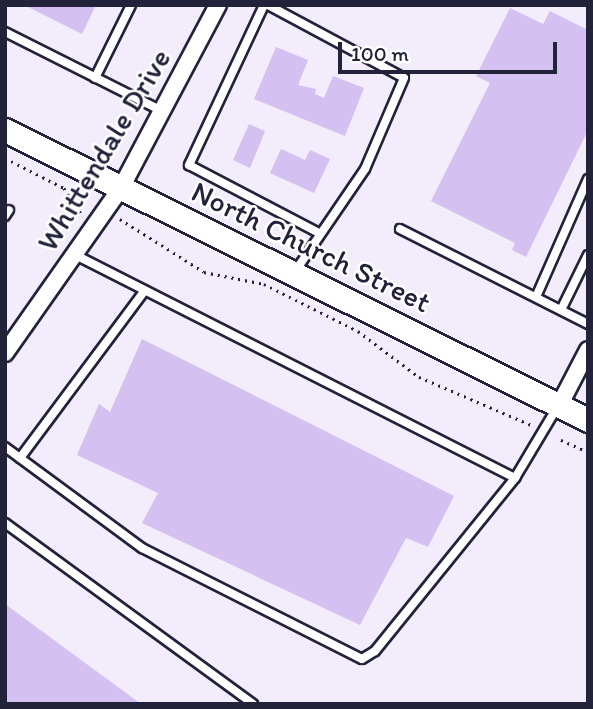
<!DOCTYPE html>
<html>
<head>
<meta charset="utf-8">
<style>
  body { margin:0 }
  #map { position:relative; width:593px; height:709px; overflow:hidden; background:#fff; font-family:Itim,sans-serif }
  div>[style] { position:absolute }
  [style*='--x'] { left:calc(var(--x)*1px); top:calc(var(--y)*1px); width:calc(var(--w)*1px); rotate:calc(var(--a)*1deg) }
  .built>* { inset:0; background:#f2ecfb }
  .building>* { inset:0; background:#d4c0f1 }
  .path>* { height:2.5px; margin-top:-1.25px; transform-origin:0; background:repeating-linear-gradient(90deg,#22223b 0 2px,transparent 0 7px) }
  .roads { filter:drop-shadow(2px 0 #22223b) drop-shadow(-2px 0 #22223b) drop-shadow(0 2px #22223b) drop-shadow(0 -2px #22223b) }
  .service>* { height:8px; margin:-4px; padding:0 4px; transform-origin:4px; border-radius:4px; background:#fff }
  .minor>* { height:16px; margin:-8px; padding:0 8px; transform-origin:8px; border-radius:8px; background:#fff }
  .secondary>* { height:23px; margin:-11.5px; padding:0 11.5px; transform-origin:11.5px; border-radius:11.5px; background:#fff }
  span { translate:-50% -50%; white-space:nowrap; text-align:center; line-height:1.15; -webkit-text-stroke:5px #fff; paint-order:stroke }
  .street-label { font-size:30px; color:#22223b }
  .frame { position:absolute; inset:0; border:7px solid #22223b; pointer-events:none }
  .scale { position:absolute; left:338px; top:42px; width:219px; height:32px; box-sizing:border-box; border:4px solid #22223b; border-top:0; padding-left:9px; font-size:21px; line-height:24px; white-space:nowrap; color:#22223b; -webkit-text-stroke:5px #fff; paint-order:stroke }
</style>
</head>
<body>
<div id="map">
  <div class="built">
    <div style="clip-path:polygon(5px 5px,588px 5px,588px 704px,5px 704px)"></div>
  </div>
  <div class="building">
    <div style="clip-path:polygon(24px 5px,96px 5px,82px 34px)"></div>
    <div style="clip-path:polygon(510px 8px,543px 24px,550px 11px,588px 30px,588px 130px,526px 257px,512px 250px,515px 243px,431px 201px,490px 83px,476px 76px)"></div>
    <div style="clip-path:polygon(276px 47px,308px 60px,298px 85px,316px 89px,315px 94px,324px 98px,333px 76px,364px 88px,345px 136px,254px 99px)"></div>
    <div style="clip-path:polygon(249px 124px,265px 131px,250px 168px,233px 160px)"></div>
    <div style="clip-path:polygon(281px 149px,305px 160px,310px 150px,330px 159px,314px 193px,270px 173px)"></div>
    <div style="clip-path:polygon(142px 339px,454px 496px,428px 547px,406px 538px,360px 625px,142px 523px,158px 493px,77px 455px,99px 404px,110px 412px)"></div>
    <div style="clip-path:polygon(5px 604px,141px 704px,5px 704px)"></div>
  </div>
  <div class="path">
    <div style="--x:5;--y:158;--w:66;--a:27"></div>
    <div style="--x:64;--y:188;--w:30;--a:56"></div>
    <div style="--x:120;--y:219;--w:99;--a:32.2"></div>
    <div style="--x:204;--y:272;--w:61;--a:11.3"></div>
    <div style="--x:264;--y:284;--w:105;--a:26.6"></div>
    <div style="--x:358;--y:331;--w:76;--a:37"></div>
    <div style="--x:419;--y:377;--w:125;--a:23.1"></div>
    <div style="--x:561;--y:440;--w:30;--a:24"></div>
  </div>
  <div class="roads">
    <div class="service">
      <div style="--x:264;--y:5;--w:177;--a:115.1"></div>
      <div style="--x:189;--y:165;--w:144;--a:27.6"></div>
      <div style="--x:268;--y:5;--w:154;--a:28.2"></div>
      <div style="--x:404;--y:78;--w:99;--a:113.2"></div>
      <div style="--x:365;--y:169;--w:122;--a:124.3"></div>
      <div style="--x:5;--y:32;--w:176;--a:26.7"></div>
      <div style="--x:95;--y:78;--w:81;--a:-63.7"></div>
      <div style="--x:5;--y:216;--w:7;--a:-56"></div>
      <div style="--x:400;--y:229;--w:211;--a:26.8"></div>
      <div style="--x:536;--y:297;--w:129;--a:-66.2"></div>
      <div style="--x:561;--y:310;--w:61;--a:-63.9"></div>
      <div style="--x:5;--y:447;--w:170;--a:36.4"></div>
      <div style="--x:142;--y:548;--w:246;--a:26.8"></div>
      <div style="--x:362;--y:659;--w:15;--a:-32"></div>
      <div style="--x:375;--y:651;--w:223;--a:-51"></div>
      <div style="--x:515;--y:478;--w:492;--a:-153.1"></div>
      <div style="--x:20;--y:458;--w:209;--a:-53.3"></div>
      <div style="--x:515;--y:478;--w:84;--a:-59.2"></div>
      <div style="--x:5;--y:523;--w:307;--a:36.1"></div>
    </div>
    <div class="minor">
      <div style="--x:5;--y:353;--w:202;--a:-54.9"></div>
      <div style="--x:121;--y:188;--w:207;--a:-62.1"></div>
      <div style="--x:559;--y:406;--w:63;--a:-62.6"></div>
    </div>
    <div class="secondary">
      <div style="--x:5;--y:130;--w:651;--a:26.45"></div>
    </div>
  </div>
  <div class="street-label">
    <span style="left:104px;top:150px;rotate:-59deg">Whittendale Drive</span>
    <span style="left:311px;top:247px;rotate:26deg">North Church Street</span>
  </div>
  <div class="frame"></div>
  <div class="scale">100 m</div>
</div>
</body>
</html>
